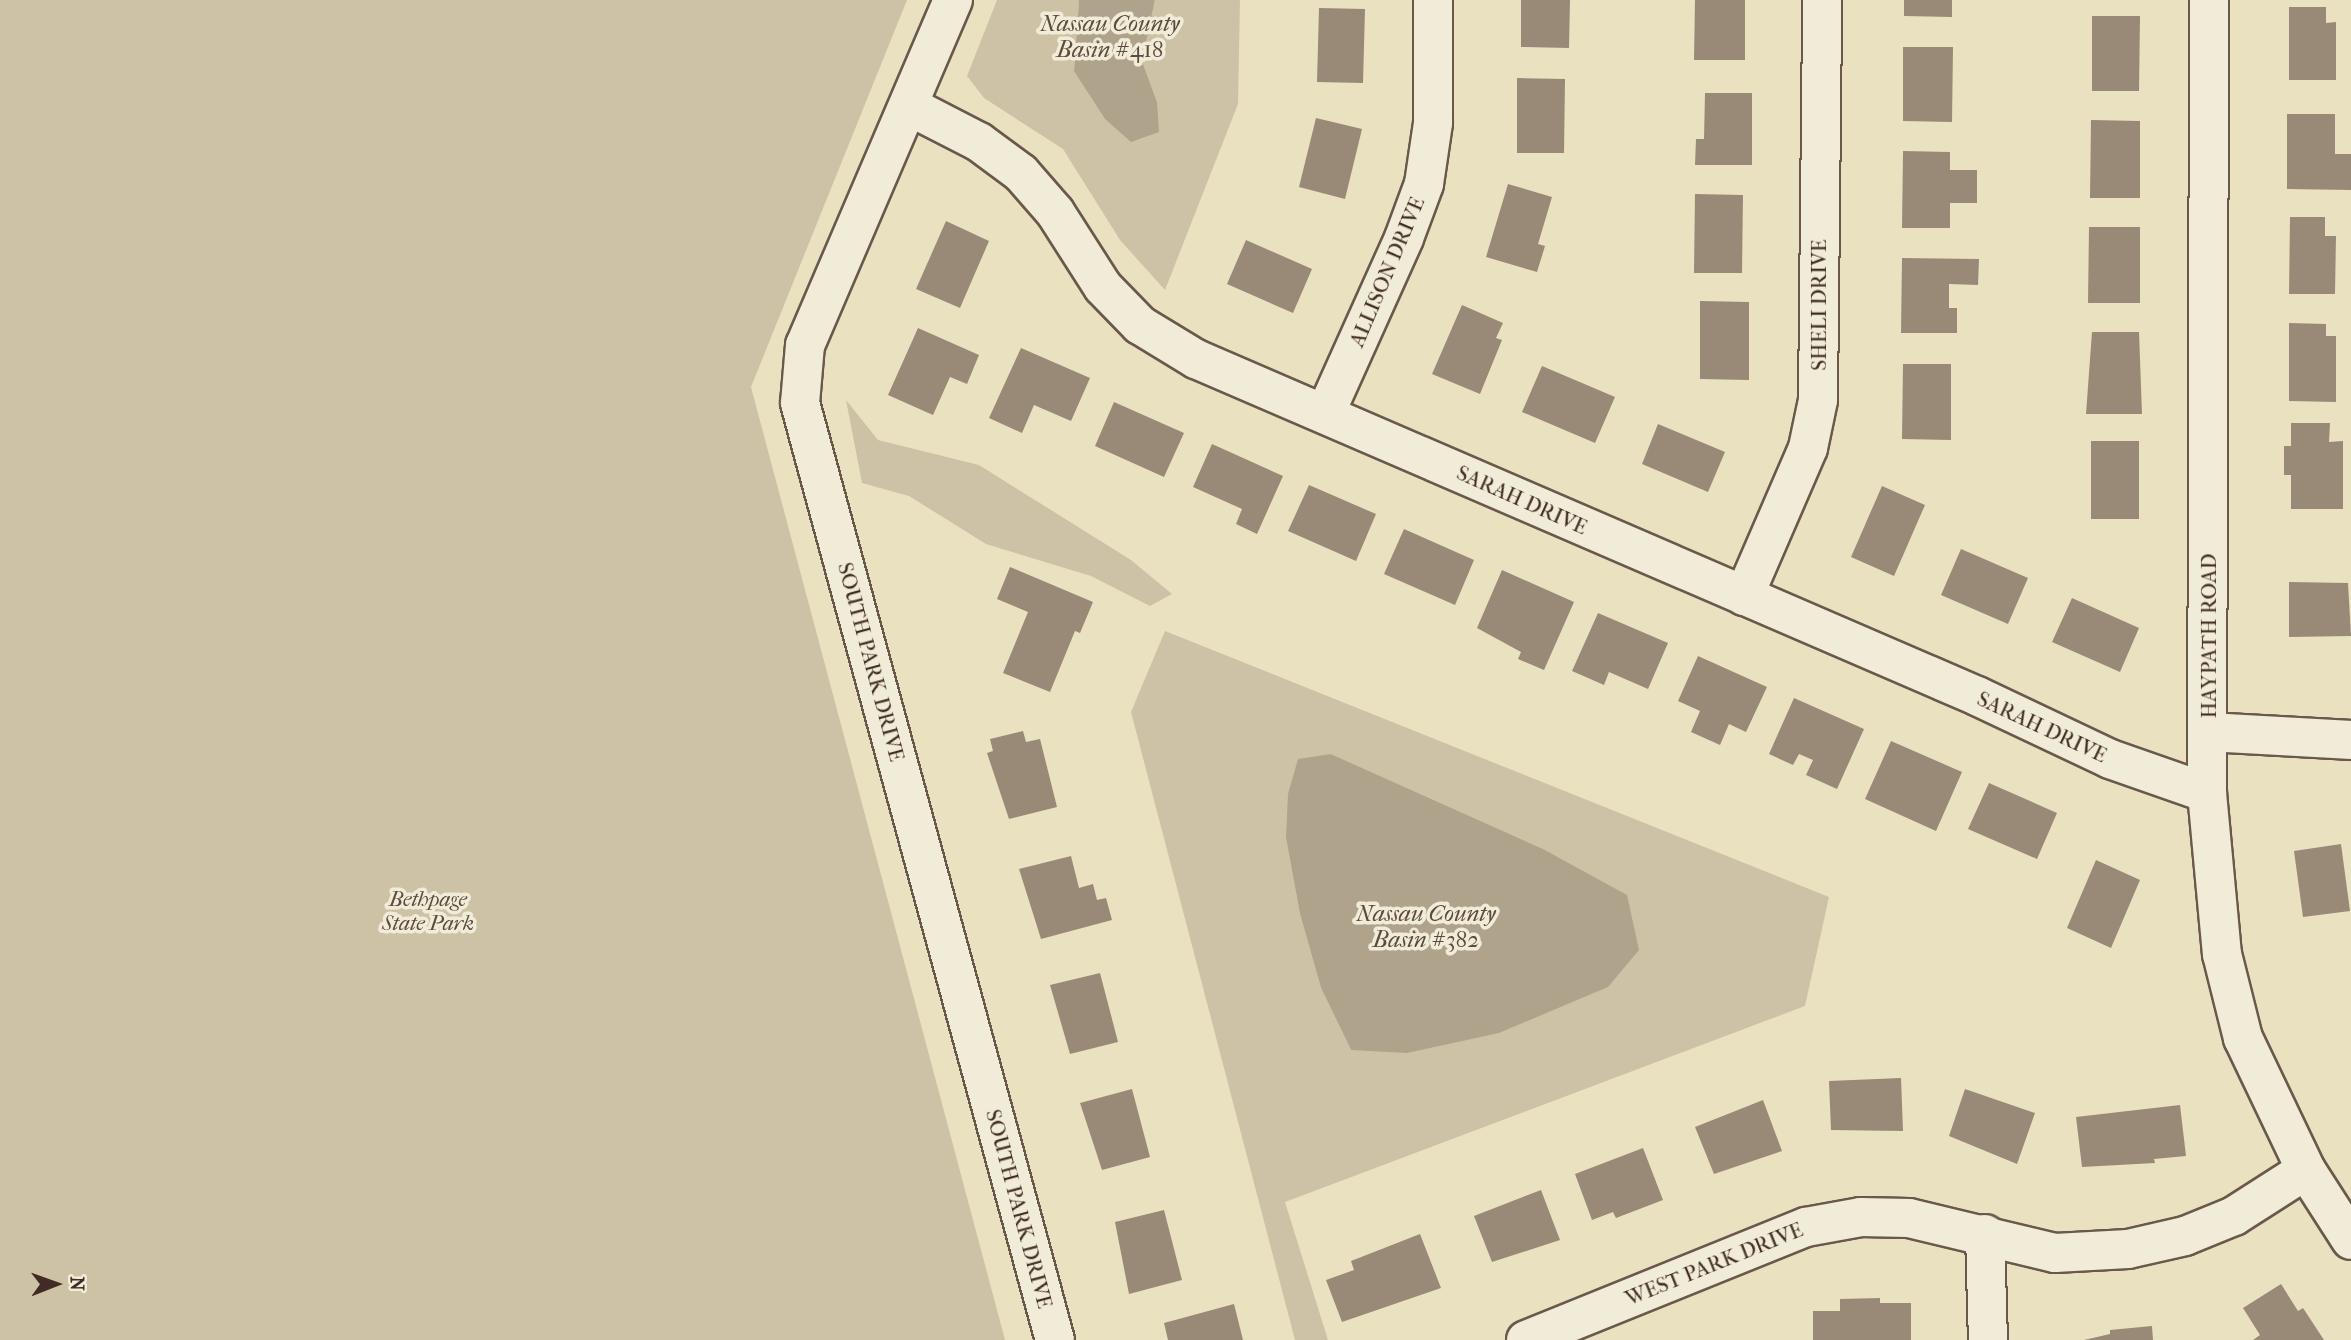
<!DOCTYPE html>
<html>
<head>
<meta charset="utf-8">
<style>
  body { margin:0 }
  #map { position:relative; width:2351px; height:1340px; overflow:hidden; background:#eae1c1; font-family:"IM FELL French Canon",serif }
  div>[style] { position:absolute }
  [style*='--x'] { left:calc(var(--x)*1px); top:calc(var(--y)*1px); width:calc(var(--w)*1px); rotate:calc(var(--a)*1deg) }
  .green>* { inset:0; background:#cdc2a6 }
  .water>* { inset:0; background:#b0a38c }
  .building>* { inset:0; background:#988a76 }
  .roads { filter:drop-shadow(2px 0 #6a594b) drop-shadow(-2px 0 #6a594b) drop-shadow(0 2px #6a594b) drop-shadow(0 -2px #6a594b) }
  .minor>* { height:38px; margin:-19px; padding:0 19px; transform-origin:19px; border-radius:19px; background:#f1ecd7 }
  .tertiary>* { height:38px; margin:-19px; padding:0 19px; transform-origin:19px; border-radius:19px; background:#f1ecd7 }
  span { translate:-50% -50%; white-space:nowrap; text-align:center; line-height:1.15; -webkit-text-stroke:7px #f1ecd7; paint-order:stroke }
  .street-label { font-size:21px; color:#402c24 }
  .park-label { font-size:21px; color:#5c4a3e; font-style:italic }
  .water-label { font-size:23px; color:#5c4a3e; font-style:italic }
  .north { position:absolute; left:21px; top:1249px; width:70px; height:70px; -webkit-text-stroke:5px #f1ecd7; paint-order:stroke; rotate:89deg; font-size:19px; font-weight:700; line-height:28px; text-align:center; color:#402c24 }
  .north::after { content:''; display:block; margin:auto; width:24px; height:32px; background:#402c24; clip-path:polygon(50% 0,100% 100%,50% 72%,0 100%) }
</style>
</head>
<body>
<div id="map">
  <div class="green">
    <div style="clip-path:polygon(0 0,907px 0,751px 387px,1005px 1340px,0 1340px)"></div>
    <div style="clip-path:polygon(997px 0,1079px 0,1074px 71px,1157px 102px,1142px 61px,1155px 0,1240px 0,1238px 104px,1165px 290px,1120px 240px,1063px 149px,984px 98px,967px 76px)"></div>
    <div style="clip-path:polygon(846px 400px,878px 440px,979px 465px,1131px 560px,1172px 594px,1150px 606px,1091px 576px,986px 544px,909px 496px,862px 483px)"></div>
    <div style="clip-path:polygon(evenodd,1165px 631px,1829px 897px,1805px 1006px,1285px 1202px,1328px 1340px,1295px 1340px,1131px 712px,1165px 631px,1331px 754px,1541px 848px,1351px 1050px,1321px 988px,1300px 914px,1286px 838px,1331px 754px)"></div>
  </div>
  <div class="water">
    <div style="clip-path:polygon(1079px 0,1155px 0,1142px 61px,1157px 102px,1159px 132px,1131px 142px,1105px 119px,1074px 71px)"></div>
    <div style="clip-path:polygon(1331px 754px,1541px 848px,1627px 895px,1639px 950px,1608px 987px,1499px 1033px,1407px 1053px,1351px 1050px,1321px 988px,1300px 914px,1286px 838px,1288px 794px,1298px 759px)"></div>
  </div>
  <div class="building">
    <div style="clip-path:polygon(1521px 0,1570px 0,1569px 48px,1521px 47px)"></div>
    <div style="clip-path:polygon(1695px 0,1745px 0,1745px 60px,1694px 60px)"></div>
    <div style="clip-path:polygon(1904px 0,1952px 0,1952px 17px,1904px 16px)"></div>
    <div style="clip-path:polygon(2289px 7px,2326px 7px,2326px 23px,2336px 22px,2336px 80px,2289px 80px)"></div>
    <div style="clip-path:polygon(1319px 8px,1365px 9px,1363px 83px,1317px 82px)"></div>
    <div style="clip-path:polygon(2092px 16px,2140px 16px,2139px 91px,2092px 91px)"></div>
    <div style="clip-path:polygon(1903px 47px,1953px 47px,1952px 122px,1903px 121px)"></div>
    <div style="clip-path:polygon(1517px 78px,1565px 79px,1564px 153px,1517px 153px)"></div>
    <div style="clip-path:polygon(1705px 93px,1752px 93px,1752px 165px,1695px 165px,1696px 139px,1704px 139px)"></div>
    <div style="clip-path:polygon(2287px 114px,2335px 114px,2335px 154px,2351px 154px,2351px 190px,2287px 189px)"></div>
    <div style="clip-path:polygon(1316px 118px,1362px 129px,1345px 199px,1299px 187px)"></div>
    <div style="clip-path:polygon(2091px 120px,2140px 121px,2140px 198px,2090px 198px)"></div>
    <div style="clip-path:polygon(1903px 151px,1950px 152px,1950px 170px,1977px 170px,1977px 203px,1950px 203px,1950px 228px,1902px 228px)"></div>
    <div style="clip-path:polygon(1508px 184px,1552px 197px,1538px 244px,1545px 246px,1537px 272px,1486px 257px)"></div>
    <div style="clip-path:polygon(1695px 194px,1743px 195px,1742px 273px,1694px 273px)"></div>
    <div style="clip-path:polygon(2290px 217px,2325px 217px,2325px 236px,2336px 236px,2335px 294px,2289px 294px)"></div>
    <div style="clip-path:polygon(946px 221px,989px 241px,960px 308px,916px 289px)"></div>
    <div style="clip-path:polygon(2089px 227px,2140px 227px,2140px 303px,2088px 303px)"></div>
    <div style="clip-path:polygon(1246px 240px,1312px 269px,1293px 313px,1227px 284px)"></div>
    <div style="clip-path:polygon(1902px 258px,1979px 259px,1978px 285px,1949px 284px,1949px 308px,1957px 308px,1957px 333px,1901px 333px)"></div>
    <div style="clip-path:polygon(1700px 301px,1749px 302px,1749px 380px,1700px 379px)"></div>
    <div style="clip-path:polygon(1462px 305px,1503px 323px,1496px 338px,1502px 340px,1480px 394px,1432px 374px)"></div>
    <div style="clip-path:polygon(2289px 323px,2326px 324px,2326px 336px,2336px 336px,2336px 402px,2289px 401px)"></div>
    <div style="clip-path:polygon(918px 328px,979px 355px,967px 384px,950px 377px,933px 415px,888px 395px)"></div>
    <div style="clip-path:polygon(2092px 332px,2139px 332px,2142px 414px,2086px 414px)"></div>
    <div style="clip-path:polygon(1021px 348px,1090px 378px,1071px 421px,1034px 405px,1022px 433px,989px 418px)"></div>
    <div style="clip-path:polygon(1903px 364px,1951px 364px,1951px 440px,1902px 439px)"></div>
    <div style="clip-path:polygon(1542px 366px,1615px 397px,1595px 443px,1522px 412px)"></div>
    <div style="clip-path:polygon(1114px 402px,1184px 433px,1164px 477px,1095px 446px)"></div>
    <div style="clip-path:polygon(2291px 423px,2330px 423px,2329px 442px,2343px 441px,2343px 509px,2291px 509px,2291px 475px,2284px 475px,2284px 446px,2291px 446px)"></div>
    <div style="clip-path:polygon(1658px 424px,1725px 452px,1708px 492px,1642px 464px)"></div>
    <div style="clip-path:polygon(2091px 441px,2139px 441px,2139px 519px,2091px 519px)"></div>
    <div style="clip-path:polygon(1212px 444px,1283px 476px,1257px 534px,1236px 524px,1242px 509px,1193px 487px)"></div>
    <div style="clip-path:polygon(1309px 485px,1376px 514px,1356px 561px,1288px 531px)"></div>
    <div style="clip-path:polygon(1882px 486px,1925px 505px,1894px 576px,1851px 557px)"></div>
    <div style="clip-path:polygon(1404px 529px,1474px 560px,1455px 605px,1384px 574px)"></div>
    <div style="clip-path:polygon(1961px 549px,2028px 578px,2008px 624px,1941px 595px)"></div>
    <div style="clip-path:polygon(1010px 567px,1093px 602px,1080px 633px,1075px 631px,1050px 692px,1003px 673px,1028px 612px,997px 599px)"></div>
    <div style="clip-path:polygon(1502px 570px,1574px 602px,1544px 670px,1518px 659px,1521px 652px,1477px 628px)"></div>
    <div style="clip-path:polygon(2289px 582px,2348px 583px,2351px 636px,2289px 637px)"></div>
    <div style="clip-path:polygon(2072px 598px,2139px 628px,2120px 672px,2052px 642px)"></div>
    <div style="clip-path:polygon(1598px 613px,1668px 643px,1648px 689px,1609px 672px,1604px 685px,1572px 671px)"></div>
    <div style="clip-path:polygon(1698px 656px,1767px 687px,1746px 732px,1729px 724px,1720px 745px,1691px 732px,1700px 711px,1678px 701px)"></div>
    <div style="clip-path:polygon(1794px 698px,1864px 729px,1837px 789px,1806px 775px,1813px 760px,1799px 754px,1793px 765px,1769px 754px)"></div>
    <div style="clip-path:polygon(1023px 731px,1026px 742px,1040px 739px,1057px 807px,1009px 819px,987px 753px,993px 751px,990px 739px)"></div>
    <div style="clip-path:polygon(1891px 741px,1962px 772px,1936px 831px,1865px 799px)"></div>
    <div style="clip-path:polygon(1989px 783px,2057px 813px,2037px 859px,1968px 829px)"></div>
    <div style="clip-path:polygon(2341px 844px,2350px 911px,2303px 917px,2294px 851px)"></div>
    <div style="clip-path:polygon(1071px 856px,1079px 888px,1093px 884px,1097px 900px,1106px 898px,1112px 920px,1041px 939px,1019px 869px)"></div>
    <div style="clip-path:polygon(2096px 860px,2140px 880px,2111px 948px,2067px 928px)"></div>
    <div style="clip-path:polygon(1100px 973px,1118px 1042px,1070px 1054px,1050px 985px)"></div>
    <div style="clip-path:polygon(1901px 1078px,1903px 1131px,1831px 1130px,1829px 1081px)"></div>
    <div style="clip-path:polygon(1132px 1089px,1150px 1157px,1102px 1170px,1080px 1103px)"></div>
    <div style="clip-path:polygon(1965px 1089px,2035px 1113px,2017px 1164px,1949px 1136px)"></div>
    <div style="clip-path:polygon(1763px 1100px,1782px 1151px,1714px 1174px,1695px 1127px)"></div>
    <div style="clip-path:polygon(2180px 1105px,2186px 1156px,2154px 1159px,2155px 1163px,2082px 1167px,2076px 1117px)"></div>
    <div style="clip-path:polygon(1643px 1148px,1663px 1200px,1616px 1218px,1613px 1212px,1592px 1220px,1575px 1174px)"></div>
    <div style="clip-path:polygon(1541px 1190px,1560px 1240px,1492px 1262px,1474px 1216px)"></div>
    <div style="clip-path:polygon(1164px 1210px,1182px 1280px,1129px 1294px,1115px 1222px)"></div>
    <div style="clip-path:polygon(1420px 1234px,1441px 1288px,1342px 1322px,1326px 1280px,1354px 1270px,1351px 1261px)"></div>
    <div style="clip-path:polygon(2281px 1284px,2298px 1311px,2303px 1308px,2324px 1340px,2253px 1340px,2260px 1335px,2243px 1308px)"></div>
    <div style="clip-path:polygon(1880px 1298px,1880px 1303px,1911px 1303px,1911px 1340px,1813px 1340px,1813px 1311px,1840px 1311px,1840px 1299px)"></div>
    <div style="clip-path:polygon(1234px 1304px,1243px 1340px,1168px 1340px,1164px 1323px)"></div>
    <div style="clip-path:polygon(2152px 1326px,2153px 1340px,2084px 1340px,2110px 1334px,2110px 1330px)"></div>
  </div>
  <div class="roads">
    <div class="minor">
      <div style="--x:953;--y:0;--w:375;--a:113.2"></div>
      <div style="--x:805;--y:345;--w:58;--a:94.9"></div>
      <div style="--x:800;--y:403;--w:971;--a:74.78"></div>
      <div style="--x:909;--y:106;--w:79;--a:27.2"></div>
      <div style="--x:979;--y:142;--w:52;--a:36.4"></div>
      <div style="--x:1021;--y:173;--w:52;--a:48.9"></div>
      <div style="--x:1055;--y:212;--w:89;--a:57.4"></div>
      <div style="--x:1103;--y:287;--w:53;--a:45.8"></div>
      <div style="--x:1140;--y:325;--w:66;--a:31.3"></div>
      <div style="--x:1196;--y:359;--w:851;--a:23.34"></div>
      <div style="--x:1977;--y:696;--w:147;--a:25.3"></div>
      <div style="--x:2110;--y:759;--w:103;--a:19.3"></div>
      <div style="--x:1325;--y:414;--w:193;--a:-65.8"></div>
      <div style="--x:1404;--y:238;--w:58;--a:-69.7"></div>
      <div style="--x:1424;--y:184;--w:62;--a:-81.6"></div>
      <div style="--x:1433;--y:123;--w:123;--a:-90"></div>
      <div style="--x:1744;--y:596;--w:161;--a:-66.6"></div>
      <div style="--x:1808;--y:448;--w:49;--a:-78.2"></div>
      <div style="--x:1818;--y:400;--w:400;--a:-89.4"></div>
      <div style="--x:2209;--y:732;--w:142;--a:3.2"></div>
      <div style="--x:1985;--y:1234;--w:106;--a:88.4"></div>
      <div style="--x:1526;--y:1340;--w:302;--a:-22"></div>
      <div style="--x:1806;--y:1227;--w:56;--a:-10.3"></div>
      <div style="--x:1861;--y:1217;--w:48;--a:1.2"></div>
      <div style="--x:1909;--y:1218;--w:150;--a:13.5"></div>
      <div style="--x:2055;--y:1253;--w:73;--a:-3.1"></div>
      <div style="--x:2128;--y:1249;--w:58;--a:-12.8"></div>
      <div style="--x:2185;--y:1236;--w:53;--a:-22.2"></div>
      <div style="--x:2234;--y:1216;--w:85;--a:-32.6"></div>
    </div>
    <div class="tertiary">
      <div style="--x:2209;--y:0;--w:793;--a:90.14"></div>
      <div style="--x:2207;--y:793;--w:162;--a:84.7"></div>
      <div style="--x:2222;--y:954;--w:87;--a:76"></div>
      <div style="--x:2243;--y:1038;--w:146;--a:64.5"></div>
      <div style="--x:2306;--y:1170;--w:83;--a:57.3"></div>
    </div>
  </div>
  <div class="street-label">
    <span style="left:1387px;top:272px;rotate:-67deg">ALLISON DRIVE</span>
    <span style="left:1819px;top:305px;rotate:-90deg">SHELI DRIVE</span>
    <span style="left:1522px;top:500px;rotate:24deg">SARAH DRIVE</span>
    <span style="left:2209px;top:636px;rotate:-90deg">HAYPATH ROAD</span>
    <span style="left:871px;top:662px;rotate:75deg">SOUTH PARK DRIVE</span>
    <span style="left:2042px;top:727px;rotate:25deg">SARAH DRIVE</span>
    <span style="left:1019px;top:1209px;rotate:75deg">SOUTH PARK DRIVE</span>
    <span style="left:1714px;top:1264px;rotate:-22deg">WEST PARK DRIVE</span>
  </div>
  <div class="park-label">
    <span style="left:428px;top:911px">Bethpage<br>State Park</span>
  </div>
  <div class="water-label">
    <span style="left:1110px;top:37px">Nassau County<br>Basin #418</span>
    <span style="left:1426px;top:927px">Nassau County<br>Basin #382</span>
  </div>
  <div class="north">N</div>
</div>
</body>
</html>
